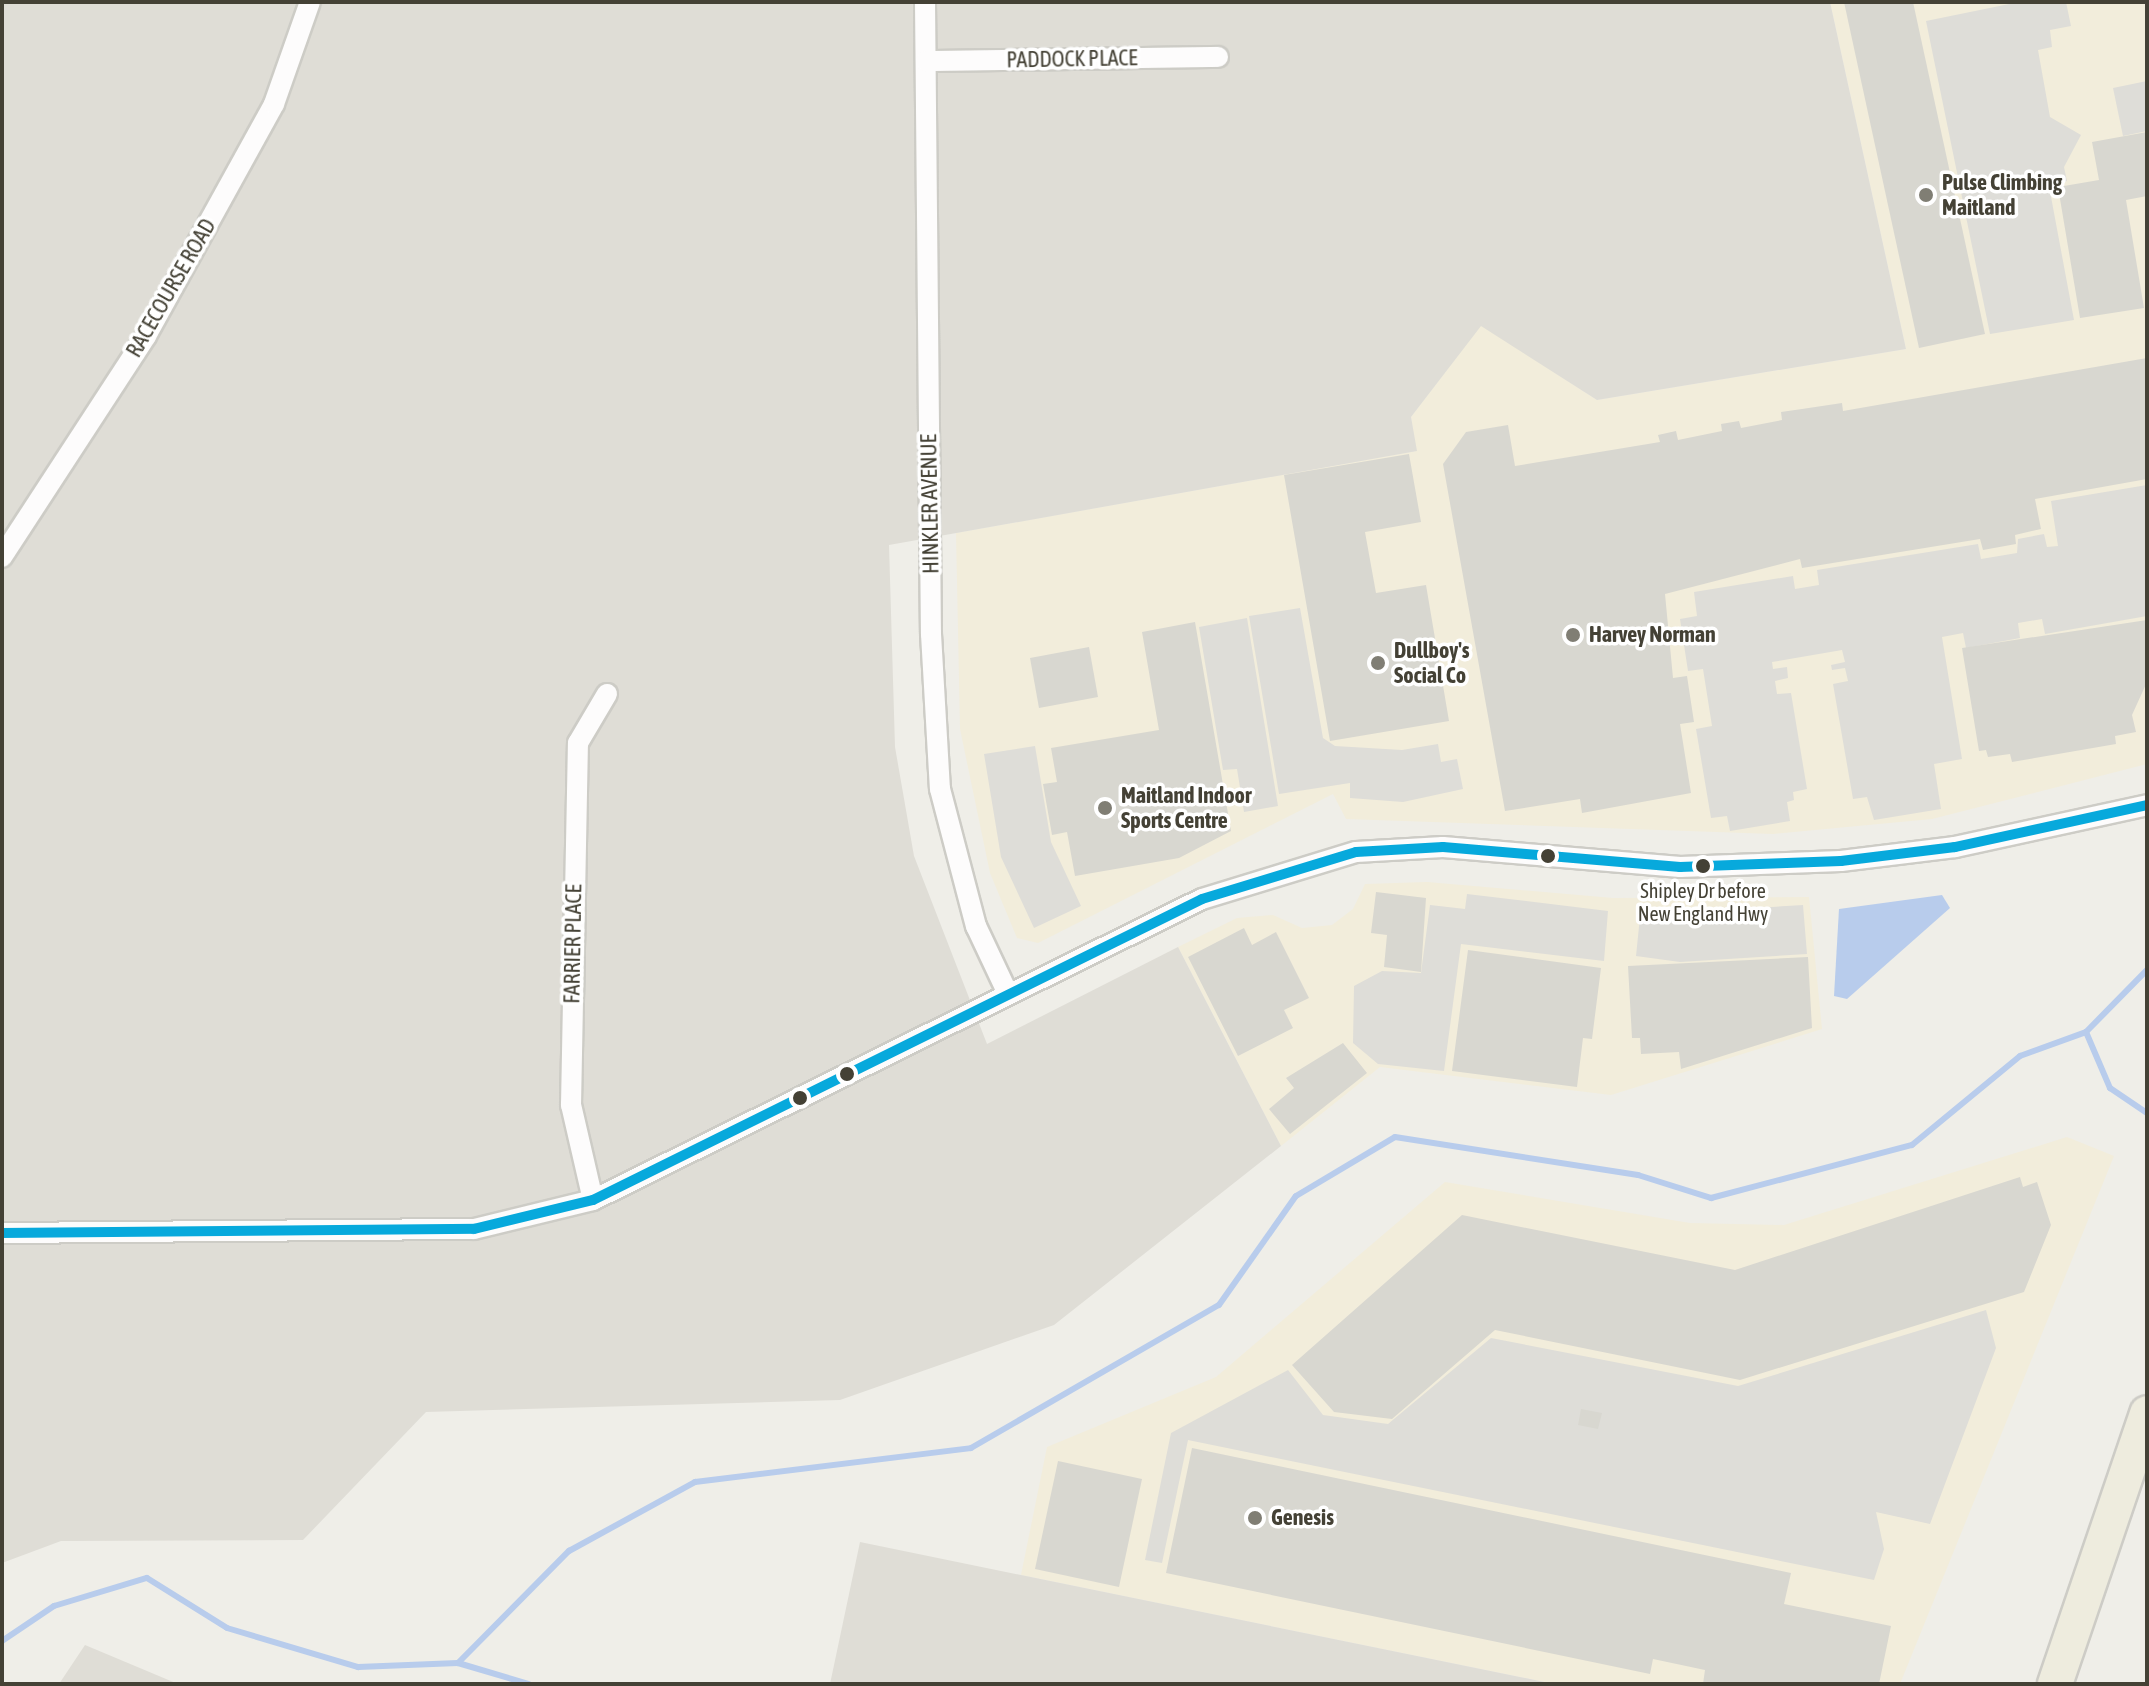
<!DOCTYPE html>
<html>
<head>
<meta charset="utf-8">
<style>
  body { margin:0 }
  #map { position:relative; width:2149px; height:1686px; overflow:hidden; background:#efeee8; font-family:"Asap Condensed",sans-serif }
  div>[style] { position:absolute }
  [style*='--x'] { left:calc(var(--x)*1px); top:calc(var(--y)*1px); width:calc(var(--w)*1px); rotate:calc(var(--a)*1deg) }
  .commercial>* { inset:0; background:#f2eddb }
  .industrial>* { inset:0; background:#dfddd6 }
  .parking>* { inset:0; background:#deddd8 }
  .water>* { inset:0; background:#b8ccec }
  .stream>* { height:6px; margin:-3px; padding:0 3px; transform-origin:3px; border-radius:3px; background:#b8ccec }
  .building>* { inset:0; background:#d8d7d0 }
  .roads { filter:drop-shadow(2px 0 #cdccc6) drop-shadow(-2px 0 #cdccc6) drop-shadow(0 2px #cdccc6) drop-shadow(0 -2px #cdccc6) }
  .minor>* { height:20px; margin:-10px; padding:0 10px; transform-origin:10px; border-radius:10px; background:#fdfcfc }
  .trunk>* { height:34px; margin:-17px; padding:0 17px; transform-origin:17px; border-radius:17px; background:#eeecde }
  .bus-1>* { height:10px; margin:-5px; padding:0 5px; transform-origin:5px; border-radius:5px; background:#07a9dc }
  .dots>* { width:22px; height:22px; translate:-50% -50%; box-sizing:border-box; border:4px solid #fff; border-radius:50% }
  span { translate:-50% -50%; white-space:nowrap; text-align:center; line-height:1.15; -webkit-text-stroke:7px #fff; paint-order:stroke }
  .bus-label { font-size:20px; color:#444135 }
  .street-label { font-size:22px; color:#444135 }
  .poi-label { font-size:22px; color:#444135; font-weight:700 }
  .left { translate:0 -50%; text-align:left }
  .frame { position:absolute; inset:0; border:4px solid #444135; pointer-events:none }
</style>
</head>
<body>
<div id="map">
  <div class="commercial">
    <div style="clip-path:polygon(1830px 2px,2147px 2px,2147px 764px,1932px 819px,1773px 834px,1346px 819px,1333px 794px,1038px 943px,1017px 938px,990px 873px,960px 729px,956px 533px,1416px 451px,1411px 417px,1481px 325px,1597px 400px,1906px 349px)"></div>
    <div style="clip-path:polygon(1427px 882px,1613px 898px,1809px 897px,1822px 1029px,1611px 1095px,1380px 1067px,1281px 1146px,1178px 947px,1237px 918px,1273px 915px,1302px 928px,1332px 925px,1353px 909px,1365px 884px)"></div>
    <div style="clip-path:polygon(2067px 1137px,2114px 1156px,1900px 1684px,1554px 1684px,1021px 1575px,1047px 1447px,1216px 1377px,1445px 1182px,1690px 1223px,1784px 1225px)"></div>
  </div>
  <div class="industrial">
    <div style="clip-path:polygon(2px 2px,1830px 2px,1906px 349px,1597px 400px,1481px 326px,1411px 417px,1417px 451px,889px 545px,895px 747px,914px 856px,987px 1044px,1178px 947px,1281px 1146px,1054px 1325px,840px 1400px,426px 1412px,303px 1540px,61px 1541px,2px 1563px)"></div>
    <div style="clip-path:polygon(860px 1542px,1021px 1575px,1554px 1684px,830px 1684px)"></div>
    <div style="clip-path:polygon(85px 1645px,178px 1684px,59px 1684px)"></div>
  </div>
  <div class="parking">
    <div style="clip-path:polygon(2019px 2px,2066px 2px,2071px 26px,2050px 30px,2052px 47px,2038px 50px,2050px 117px,2081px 135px,2064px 167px,2067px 181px,2049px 186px,2074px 320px,1990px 334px,1926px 21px)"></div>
    <div style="clip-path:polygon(2147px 81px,2147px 131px,2123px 136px,2113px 88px)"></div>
    <div style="clip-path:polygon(2147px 485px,2147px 616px,2045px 634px,2042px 619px,2018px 623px,2020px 638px,1966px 648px,1963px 633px,1942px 637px,1962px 759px,1934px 764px,1941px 809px,1874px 820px,1867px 797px,1853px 799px,1833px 684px,1848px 681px,1845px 668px,1832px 670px,1831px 665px,1845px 662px,1842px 650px,1772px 662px,1773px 669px,1787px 667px,1788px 678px,1775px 681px,1777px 694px,1791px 693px,1807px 789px,1793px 792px,1794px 800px,1787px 802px,1790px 821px,1730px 831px,1727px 816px,1711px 818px,1696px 729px,1712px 726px,1703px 669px,1688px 671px,1680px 619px,1697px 616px,1694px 592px,1793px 576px,1795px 589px,1819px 585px,1817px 570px,1978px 544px,1981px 559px,2017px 553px,2018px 539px,2044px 534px,2047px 547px,2058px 546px,2051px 501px)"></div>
    <div style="clip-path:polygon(1300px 608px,1323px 738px,1335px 746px,1402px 750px,1438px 744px,1441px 762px,1457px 759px,1463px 789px,1403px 802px,1350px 798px,1350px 783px,1279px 794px,1249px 616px)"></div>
    <div style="clip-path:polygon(1247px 618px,1278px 806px,1244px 812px,1237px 769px,1223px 770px,1199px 627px)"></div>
    <div style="clip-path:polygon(1035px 746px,1051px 842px,1081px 906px,1034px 928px,1001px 857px,984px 754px)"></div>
    <div style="clip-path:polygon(1467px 894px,1608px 911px,1604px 961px,1461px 944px,1444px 1071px,1378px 1064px,1353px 1043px,1354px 986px,1382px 971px,1421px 973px,1430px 905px,1465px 909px)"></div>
    <div style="clip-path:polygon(1803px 905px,1807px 954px,1680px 962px,1636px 956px,1641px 907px,1689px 912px)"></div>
    <div style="clip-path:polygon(1986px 1310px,1996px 1348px,1930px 1524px,1876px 1512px,1884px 1549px,1874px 1580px,1188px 1440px,1162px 1563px,1145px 1560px,1171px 1433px,1288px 1370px,1323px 1415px,1388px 1424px,1491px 1338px,1738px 1386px)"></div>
  </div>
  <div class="water">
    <div style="clip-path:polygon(1942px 895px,1950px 908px,1847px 999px,1834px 996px,1839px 909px)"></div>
  </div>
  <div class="stream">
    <div style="--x:2086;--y:1032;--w:87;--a:-45.5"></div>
    <div style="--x:2;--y:1641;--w:63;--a:-33.9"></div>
    <div style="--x:54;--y:1606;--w:97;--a:-16.8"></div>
    <div style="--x:147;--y:1578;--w:94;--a:32"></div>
    <div style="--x:227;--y:1628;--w:137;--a:16.6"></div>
    <div style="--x:358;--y:1667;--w:100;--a:-2.3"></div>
    <div style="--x:458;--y:1663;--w:74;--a:16.5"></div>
    <div style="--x:458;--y:1663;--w:158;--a:-45.3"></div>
    <div style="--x:569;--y:1551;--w:144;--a:-28.7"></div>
    <div style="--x:695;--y:1482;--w:278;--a:-7"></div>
    <div style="--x:971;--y:1448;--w:286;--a:-30"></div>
    <div style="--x:1219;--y:1305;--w:133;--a:-54.8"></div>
    <div style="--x:1296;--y:1196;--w:115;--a:-30.8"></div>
    <div style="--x:1395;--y:1137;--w:246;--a:8.9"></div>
    <div style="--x:1638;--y:1175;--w:77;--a:17.5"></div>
    <div style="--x:1711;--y:1198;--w:208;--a:-14.8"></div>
    <div style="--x:1912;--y:1145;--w:140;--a:-39.5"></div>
    <div style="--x:2020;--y:1056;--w:70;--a:-20"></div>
    <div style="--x:2086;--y:1032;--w:61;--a:66.8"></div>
    <div style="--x:2110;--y:1088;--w:45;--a:34"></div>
  </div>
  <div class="building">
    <div style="clip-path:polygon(1844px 2px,1913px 2px,1985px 334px,1919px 348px)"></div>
    <div style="clip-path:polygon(2147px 132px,2147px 196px,2126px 200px,2144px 308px,2080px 318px,2058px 187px,2099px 180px,2092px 142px)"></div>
    <div style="clip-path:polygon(2147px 358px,2147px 479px,2035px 499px,2041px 529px,2015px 535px,2016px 544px,1983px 550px,1980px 539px,1802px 568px,1800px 559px,1665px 594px,1673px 678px,1687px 676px,1694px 722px,1680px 724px,1691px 793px,1582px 813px,1580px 799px,1505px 811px,1443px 464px,1466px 432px,1508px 425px,1515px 466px,1660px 442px,1658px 435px,1676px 431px,1678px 440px,1722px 431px,1721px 424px,1739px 421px,1741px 428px,1782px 420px,1781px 412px,1802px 409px,1842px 403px,1843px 411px)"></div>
    <div style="clip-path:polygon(1409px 454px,1421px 522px,1365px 532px,1376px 593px,1426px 585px,1449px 721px,1330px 741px,1284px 475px)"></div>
    <div style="clip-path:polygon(2147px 620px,2147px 682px,2132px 715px,2136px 732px,2115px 736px,2116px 744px,2012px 762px,2010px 754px,1988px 757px,1986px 750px,1979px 751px,1962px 648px)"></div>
    <div style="clip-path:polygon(1195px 622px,1231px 831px,1179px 858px,1075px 876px,1067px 832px,1052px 835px,1043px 784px,1057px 782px,1051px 748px,1159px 730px,1142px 632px)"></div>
    <div style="clip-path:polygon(1089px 647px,1098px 697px,1039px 708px,1030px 658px)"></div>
    <div style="clip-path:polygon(1376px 892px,1426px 898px,1421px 972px,1384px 967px,1387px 935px,1371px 933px)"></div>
    <div style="clip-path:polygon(1244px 928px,1252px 945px,1276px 932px,1309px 998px,1284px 1010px,1293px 1028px,1238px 1056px,1188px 957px)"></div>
    <div style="clip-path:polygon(1468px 950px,1601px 968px,1592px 1039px,1583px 1038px,1577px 1087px,1452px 1071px)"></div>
    <div style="clip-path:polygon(1808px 957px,1812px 1028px,1681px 1069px,1679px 1052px,1641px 1054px,1640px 1038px,1632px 1038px,1628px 966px)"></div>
    <div style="clip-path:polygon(1343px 1043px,1367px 1073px,1290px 1134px,1269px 1109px,1294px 1088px,1286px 1078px)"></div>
    <div style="clip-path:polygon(2020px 1177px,2023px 1187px,2037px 1182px,2051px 1225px,2024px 1292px,1740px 1380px,1495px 1330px,1392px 1419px,1334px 1412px,1292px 1365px,1462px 1215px,1735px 1270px)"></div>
    <div style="clip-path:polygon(1581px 1409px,1602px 1413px,1598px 1429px,1578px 1425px)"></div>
    <div style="clip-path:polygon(1192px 1448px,1791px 1573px,1784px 1604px,1891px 1626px,1879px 1684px,1703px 1684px,1705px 1670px,1653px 1659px,1650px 1674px,1166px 1573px)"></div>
    <div style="clip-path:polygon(1058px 1461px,1142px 1479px,1119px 1587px,1035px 1569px)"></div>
  </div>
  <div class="roads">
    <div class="minor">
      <div style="--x:925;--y:2;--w:632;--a:89.46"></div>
      <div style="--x:931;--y:634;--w:155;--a:86.7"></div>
      <div style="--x:940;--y:789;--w:142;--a:75.3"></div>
      <div style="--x:976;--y:926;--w:75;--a:64.8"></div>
      <div style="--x:926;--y:61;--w:292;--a:-0.8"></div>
      <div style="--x:2;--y:557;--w:264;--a:-56.9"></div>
      <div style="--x:146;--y:336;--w:265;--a:-61.1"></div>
      <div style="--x:274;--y:104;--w:108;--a:-70.6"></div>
      <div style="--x:593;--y:1200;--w:98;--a:-103"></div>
      <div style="--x:571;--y:1105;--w:362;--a:-88.9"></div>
      <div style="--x:578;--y:743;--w:57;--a:-59.4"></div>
      <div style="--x:2;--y:1233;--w:472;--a:-0.5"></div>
      <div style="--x:474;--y:1229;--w:122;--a:-13.7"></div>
      <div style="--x:593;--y:1200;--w:679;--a:-26.3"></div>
      <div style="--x:1202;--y:899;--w:161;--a:-17"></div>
      <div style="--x:1356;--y:852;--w:87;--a:-3.3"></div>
      <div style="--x:1443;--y:847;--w:238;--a:4.8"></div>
      <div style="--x:1680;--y:867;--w:161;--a:-2.1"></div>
      <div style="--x:1841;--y:861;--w:115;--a:-7"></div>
      <div style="--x:1955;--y:847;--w:197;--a:-12.3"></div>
    </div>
    <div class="trunk">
      <div style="--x:2055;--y:1684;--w:286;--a:-71.2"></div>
    </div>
  </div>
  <div class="bus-1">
    <div style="--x:2;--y:1233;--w:472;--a:-0.5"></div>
    <div style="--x:474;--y:1229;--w:122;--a:-13.7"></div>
    <div style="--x:593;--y:1200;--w:679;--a:-26.3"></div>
    <div style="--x:1202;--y:899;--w:161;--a:-17"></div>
    <div style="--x:1356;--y:852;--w:87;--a:-3.3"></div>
    <div style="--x:1443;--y:847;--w:238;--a:4.8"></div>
    <div style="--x:1680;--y:867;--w:161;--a:-2.1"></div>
    <div style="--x:1841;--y:861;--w:115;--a:-7"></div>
    <div style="--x:1955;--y:847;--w:197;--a:-12.3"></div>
  </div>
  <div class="dots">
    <div style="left:1926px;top:195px;background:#807e74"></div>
    <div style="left:1573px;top:635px;background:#807e74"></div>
    <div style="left:1378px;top:663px;background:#807e74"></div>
    <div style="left:1105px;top:808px;background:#807e74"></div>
    <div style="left:1548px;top:856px;background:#444135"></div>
    <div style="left:1703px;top:866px;background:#444135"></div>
    <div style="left:847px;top:1074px;background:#444135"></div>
    <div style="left:800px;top:1098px;background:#444135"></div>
    <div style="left:1255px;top:1518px;background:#807e74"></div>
  </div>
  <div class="bus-label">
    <span style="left:1703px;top:902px">Shipley Dr before<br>New England Hwy</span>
  </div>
  <div class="street-label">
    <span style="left:1072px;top:59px;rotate:-1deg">PADDOCK PLACE</span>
    <span style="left:171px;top:288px;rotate:-60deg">RACECOURSE ROAD</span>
    <span style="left:930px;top:504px;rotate:-91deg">HINKLER AVENUE</span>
    <span style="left:573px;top:944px;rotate:-89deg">FARRIER PLACE</span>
  </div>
  <div class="poi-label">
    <span class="left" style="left:1942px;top:195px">Pulse Climbing<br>Maitland</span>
    <span class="left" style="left:1589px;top:635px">Harvey Norman</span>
    <span class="left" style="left:1394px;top:663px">Dullboy's<br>Social Co</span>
    <span class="left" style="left:1121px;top:808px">Maitland Indoor<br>Sports Centre</span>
    <span class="left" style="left:1271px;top:1518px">Genesis</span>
  </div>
  <div class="frame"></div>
</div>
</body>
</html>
